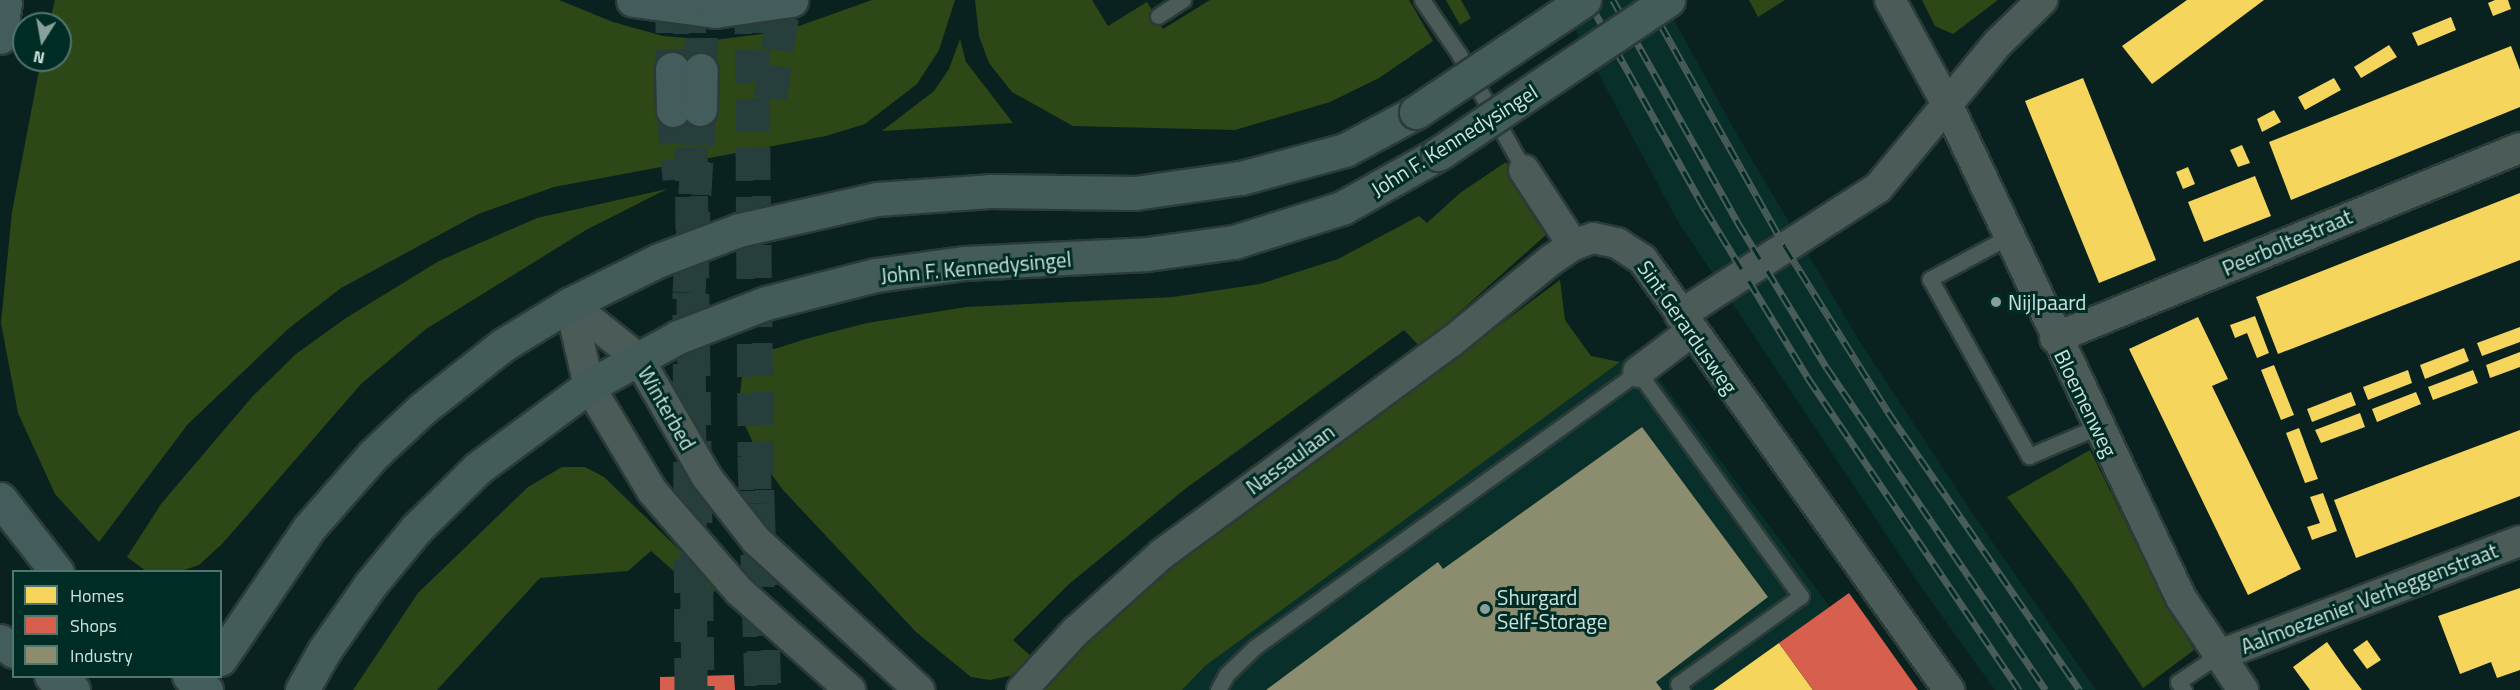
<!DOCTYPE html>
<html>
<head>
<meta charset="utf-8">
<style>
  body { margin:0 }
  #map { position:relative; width:2520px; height:690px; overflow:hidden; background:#0a221f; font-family:"Titillium Web",sans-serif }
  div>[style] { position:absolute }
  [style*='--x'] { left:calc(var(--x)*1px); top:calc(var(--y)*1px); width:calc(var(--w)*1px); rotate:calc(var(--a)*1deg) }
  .built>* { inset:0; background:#082f29 }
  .green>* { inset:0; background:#2d4716 }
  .homes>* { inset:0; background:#f6d55c }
  .shops>* { inset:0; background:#d6604d }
  .industry>* { inset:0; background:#8c8c6e }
  .trunk-tunnel>* { height:33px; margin-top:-16.5px; transform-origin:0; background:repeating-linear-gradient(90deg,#273f3c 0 33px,transparent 0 49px) }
  .motorway-tunnel>* { height:33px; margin-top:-16.5px; transform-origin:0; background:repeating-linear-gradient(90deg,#273f3c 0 33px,transparent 0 49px) }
  .roads { filter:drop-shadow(2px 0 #2b3b38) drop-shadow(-2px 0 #2b3b38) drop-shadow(0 2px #2b3b38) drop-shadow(0 -2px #2b3b38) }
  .service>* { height:15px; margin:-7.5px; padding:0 7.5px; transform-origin:7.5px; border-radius:7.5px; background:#4a5b58 }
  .minor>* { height:30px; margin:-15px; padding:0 15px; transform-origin:15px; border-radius:15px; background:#4a5b58 }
  .primary>* { height:33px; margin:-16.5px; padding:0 16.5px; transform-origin:16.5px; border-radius:16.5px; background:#435c5a }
  .trunk>* { height:33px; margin:-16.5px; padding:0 16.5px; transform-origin:16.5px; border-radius:16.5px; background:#425d5b }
  .rail>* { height:7px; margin-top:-3.5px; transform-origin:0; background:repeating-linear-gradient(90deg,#002c26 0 14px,#4a5c58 0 28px); box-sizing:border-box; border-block:2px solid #4a5c58 }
  .bridges { filter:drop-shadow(2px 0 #2b3b38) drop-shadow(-2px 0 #2b3b38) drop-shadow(0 2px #2b3b38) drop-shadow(0 -2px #2b3b38) }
  .primary-bridge>* { height:33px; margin:-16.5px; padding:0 16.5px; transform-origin:16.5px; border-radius:16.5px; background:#435c5a }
  .dots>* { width:16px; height:16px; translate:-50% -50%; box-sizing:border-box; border:3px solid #002c26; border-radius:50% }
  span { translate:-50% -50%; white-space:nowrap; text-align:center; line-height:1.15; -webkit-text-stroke:6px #002c26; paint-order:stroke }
  .street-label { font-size:21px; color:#cde2dd }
  .poi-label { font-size:21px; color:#cde2dd }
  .left { translate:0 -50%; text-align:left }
  .legend { position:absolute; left:12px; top:570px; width:210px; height:108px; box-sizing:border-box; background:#002c26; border:2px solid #52756f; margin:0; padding:8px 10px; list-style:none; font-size:18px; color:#cde2dd }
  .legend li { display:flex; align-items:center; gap:12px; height:30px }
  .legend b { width:30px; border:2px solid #52756f }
  .north { position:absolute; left:12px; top:12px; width:60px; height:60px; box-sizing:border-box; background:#002c26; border:2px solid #52756f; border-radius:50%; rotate:191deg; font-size:16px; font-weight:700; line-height:24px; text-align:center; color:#cde2dd }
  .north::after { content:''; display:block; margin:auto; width:21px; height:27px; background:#899f9a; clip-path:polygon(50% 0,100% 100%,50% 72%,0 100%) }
</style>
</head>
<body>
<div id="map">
  <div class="built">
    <div style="clip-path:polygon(1559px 0,1663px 0,1735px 131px,1860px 342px,1975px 517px,2096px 690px,1995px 690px,1919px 584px,1677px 220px)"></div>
    <div style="clip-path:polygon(1637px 349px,1892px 690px,1182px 690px,1205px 666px)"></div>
  </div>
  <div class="green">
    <div style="clip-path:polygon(55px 0,559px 0,613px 22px,663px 36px,714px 40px,785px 31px,872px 0,955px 0,939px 50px,917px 84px,865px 124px,826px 136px,554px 187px,478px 214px,341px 288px,288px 329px,188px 424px,99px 542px,55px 494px,18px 413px,1px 323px,12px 212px,41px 60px,60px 60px,60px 24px,49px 24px)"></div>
    <div style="clip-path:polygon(975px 0,1092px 0,1108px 26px,1147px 2px,1163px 29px,1210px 0,1409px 0,1433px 41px,1379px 78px,1330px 102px,1235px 130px,1073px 126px,1012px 92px,989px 63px,979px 36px)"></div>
    <div style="clip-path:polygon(1446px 0,1461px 0,1471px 18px,1460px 25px)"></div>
    <div style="clip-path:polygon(1749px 0,1785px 0,1758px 17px)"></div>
    <div style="clip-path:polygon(1922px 0,1998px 0,1953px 34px,1935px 26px)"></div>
    <div style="clip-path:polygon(960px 39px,966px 62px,1013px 123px,882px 131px,934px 91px,949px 69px)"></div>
    <div style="clip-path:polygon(1506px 162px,1548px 233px,1420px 347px,1404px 330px,1185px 489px,1069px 584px,1013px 640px,1032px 657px,1014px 675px,990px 680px,971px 677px,916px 632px,783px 490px,761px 460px,738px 410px,742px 377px,751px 364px,765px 352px,809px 338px,867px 323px,966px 307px,1173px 297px,1260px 284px,1338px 259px,1419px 216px,1427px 223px,1460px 193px)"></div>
    <div style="clip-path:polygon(667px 189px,586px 230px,426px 329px,361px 384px,223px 543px,199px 565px,181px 571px,146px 571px,127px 557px,161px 504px,252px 397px,296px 354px,346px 318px,439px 261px,537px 218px)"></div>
    <div style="clip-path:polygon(1560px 280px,1565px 320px,1591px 356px,1620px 362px,1205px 666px,1182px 690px,1034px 690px,1159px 578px)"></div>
    <div style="clip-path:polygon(2090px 450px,2149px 570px,2194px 650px,2143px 688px,2073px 584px,2007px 497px)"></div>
    <div style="clip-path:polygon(562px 467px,585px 467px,604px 477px,718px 587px,707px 600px,651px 551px,628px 571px,540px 578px,437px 690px,353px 690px,418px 593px,528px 487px)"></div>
  </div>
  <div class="homes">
    <div style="clip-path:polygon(2187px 0,2264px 0,2152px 84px,2122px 46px)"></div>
    <div style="clip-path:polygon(2495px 0,2508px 0,2511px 9px,2493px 16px,2488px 3px)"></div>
    <div style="clip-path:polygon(2451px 17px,2456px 30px,2418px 46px,2412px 33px)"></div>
    <div style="clip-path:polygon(2389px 45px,2397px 57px,2361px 78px,2354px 67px)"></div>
    <div style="clip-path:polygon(2511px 46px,2520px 70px,2520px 107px,2291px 200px,2269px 142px)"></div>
    <div style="clip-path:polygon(2083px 78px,2156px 260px,2099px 283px,2025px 101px)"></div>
    <div style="clip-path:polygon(2334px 78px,2341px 90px,2305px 110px,2298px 97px)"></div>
    <div style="clip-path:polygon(2274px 110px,2281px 122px,2262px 132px,2257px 119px)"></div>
    <div style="clip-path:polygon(2242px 145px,2250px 163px,2238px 167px,2230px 150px)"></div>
    <div style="clip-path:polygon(2188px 167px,2195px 184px,2183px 189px,2176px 172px)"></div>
    <div style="clip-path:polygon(2255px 176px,2271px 216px,2204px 242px,2188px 202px)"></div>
    <div style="clip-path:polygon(2520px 193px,2520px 260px,2278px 354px,2256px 297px)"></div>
    <div style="clip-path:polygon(2255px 316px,2269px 353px,2257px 358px,2247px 333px,2235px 338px,2230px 325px)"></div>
    <div style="clip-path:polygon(2198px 317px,2228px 379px,2212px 386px,2301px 569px,2248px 595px,2129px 349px)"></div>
    <div style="clip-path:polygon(2520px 327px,2520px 342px,2482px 356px,2477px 343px)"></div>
    <div style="clip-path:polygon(2464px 348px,2469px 361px,2425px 379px,2420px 365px)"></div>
    <div style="clip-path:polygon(2520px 352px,2520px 367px,2490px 378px,2486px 365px)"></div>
    <div style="clip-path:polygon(2274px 365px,2294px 415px,2281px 420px,2261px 370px)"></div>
    <div style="clip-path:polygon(2408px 370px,2412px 383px,2368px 400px,2363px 387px)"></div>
    <div style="clip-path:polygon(2473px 370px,2478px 383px,2433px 400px,2428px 387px)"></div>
    <div style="clip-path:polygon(2351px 392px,2356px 405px,2312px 422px,2307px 409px)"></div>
    <div style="clip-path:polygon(2416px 392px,2421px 404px,2377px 422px,2372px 409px)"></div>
    <div style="clip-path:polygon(2360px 413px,2365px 427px,2321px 443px,2315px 430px)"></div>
    <div style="clip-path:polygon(2299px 428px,2318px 479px,2305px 483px,2286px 433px)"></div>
    <div style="clip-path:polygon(2520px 430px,2520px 496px,2356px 558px,2334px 500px)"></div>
    <div style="clip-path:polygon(2323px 493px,2337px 531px,2312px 540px,2307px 527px,2320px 523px,2310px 497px)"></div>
    <div style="clip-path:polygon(2520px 588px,2520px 670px,2497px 678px,2491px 662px,2460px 674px,2438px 616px)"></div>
    <div style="clip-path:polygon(2367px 640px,2381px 660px,2367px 669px,2353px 650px)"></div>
    <div style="clip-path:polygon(2327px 642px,2346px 669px,2362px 690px,2310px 690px,2293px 667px)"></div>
    <div style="clip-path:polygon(1779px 643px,1813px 690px,1713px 690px)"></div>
  </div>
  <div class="shops">
    <div style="clip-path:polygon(1849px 593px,1918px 690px,1813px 690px,1779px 643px)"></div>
    <div style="clip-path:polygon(734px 675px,735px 690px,660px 690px,660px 677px)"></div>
  </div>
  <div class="industry">
    <div style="clip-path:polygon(1642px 427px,1768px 597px,1656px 682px,1662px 690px,1266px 690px,1438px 562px,1443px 569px)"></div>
  </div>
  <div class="trunk-tunnel">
    <div style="--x:672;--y:0;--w:69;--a:90"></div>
    <div style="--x:752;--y:0;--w:503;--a:89.32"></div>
    <div style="--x:758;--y:503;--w:187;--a:87.9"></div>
    <div style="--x:701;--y:70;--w:70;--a:-90"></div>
    <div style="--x:770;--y:98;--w:99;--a:-81.3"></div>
    <div style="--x:673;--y:110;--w:69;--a:85"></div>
    <div style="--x:691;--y:690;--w:398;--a:-90.3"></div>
    <div style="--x:689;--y:292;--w:183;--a:-86.6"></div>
  </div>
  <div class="motorway-tunnel">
    <div style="--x:689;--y:0;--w:690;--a:89.25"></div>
    <div style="--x:751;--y:0;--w:456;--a:89.6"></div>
    <div style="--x:754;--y:456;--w:234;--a:88.3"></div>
  </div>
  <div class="roads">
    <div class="service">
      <div style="--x:1422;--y:0;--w:65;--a:55.6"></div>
      <div style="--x:1459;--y:54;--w:133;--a:60.7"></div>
      <div style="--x:1158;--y:16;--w:30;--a:-33"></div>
      <div style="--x:2008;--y:237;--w:89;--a:151.7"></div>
      <div style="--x:1930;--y:279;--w:203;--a:60.8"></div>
      <div style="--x:2029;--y:456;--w:74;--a:-23.1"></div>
      <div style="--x:1218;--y:690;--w:18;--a:-61"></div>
      <div style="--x:1227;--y:674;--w:39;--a:-44"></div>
      <div style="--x:1255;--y:647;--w:472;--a:-35.7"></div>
      <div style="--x:1638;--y:372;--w:277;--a:54"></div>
      <div style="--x:1801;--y:596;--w:151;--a:144.4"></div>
      <div style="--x:1678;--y:684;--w:7;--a:56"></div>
      <div style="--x:2184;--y:690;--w:10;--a:-127"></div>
      <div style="--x:2178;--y:682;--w:47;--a:-33.7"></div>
    </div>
    <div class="minor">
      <div style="--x:1890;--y:0;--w:121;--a:61.3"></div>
      <div style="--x:1948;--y:106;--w:544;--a:64.66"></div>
      <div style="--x:2181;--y:598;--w:111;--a:56"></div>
      <div style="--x:1524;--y:170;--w:90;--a:56.8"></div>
      <div style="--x:570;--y:304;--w:87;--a:38.5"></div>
      <div style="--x:638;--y:358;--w:136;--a:60"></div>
      <div style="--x:706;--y:476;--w:81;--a:52"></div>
      <div style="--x:756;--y:540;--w:222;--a:42.6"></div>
      <div style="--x:570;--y:304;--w:84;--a:77"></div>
      <div style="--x:589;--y:386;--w:122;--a:59"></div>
      <div style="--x:652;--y:491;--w:133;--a:49"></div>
      <div style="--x:739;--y:591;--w:149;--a:41.7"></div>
      <div style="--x:1680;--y:315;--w:235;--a:-32.7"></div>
      <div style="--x:1878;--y:188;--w:188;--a:-50.4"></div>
      <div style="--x:1998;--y:43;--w:62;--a:-44.3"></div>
      <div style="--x:2055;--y:338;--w:502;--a:-22.23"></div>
      <div style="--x:1638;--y:372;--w:68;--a:-37.2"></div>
      <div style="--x:2217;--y:656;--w:324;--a:-20.8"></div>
      <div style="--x:1022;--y:690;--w:79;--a:-47.6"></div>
      <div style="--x:1075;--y:632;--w:117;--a:-41.9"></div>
      <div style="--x:1162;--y:554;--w:358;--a:-36.3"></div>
      <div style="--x:1451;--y:342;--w:129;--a:-39.4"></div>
      <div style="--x:1551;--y:260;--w:27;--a:-34"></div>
      <div style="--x:1573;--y:245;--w:21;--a:-19"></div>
      <div style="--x:1593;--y:238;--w:25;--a:12"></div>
      <div style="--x:1617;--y:243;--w:31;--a:33"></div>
      <div style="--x:1643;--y:260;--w:528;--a:54.56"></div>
    </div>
    <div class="primary">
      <div style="--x:220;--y:659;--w:158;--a:-55.8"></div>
      <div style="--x:309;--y:528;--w:97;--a:-48.8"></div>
      <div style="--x:373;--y:455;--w:67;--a:-43.2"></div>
      <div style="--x:422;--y:409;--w:103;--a:-38.3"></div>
      <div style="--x:503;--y:345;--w:79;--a:-31.5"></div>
      <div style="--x:570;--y:304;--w:99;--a:-26.3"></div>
      <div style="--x:659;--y:260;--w:85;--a:-20.6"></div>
      <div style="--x:739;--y:230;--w:141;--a:-12.7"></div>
      <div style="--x:877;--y:199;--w:113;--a:-4"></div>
      <div style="--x:990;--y:191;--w:145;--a:0.8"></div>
      <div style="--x:1135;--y:193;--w:107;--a:-8.1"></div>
      <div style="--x:1241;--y:178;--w:108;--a:-15.1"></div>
      <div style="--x:1345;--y:150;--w:81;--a:-28.2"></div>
      <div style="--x:302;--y:690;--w:45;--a:-60.6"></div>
      <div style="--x:324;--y:651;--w:80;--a:-55.1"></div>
      <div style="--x:370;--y:585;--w:72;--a:-50.6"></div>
      <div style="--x:416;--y:529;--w:87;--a:-44.5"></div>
      <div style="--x:478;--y:468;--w:138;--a:-36.5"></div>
      <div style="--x:589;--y:386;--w:102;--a:-28.8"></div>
      <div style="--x:678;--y:337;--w:94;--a:-21.1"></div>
      <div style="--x:766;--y:303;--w:114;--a:-14.3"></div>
      <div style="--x:876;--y:275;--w:90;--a:-7.7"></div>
      <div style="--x:965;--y:263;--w:182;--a:-2.8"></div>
      <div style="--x:1147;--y:254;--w:88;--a:-7.9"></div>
      <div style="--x:1234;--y:242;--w:113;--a:-17.5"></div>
      <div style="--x:1342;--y:208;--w:110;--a:-29.4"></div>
    </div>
    <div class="trunk">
      <div style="--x:633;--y:0;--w:83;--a:7.6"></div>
      <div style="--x:715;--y:11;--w:77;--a:-8.2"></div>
      <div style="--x:0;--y:37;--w:37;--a:-82"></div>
      <div style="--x:672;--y:69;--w:41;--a:88.6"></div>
      <div style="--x:700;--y:109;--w:39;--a:-89"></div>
      <div style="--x:0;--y:499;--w:93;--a:52"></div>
      <div style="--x:0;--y:641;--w:17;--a:36"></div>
      <div style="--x:51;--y:676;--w:26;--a:32"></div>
      <div style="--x:189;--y:676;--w:22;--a:39"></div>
    </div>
  </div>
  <div class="rail">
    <div style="--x:1588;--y:0;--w:240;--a:60.8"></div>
    <div style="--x:1705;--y:209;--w:198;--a:58.6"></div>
    <div style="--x:1808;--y:378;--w:377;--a:55.9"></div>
    <div style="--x:1613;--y:0;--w:256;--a:60.7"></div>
    <div style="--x:1738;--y:223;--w:170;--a:58.5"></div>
    <div style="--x:1827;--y:368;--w:389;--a:55.8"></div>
    <div style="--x:1647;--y:0;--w:283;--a:60.8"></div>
    <div style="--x:1785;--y:247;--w:195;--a:58"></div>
    <div style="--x:1888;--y:412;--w:338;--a:55.4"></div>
  </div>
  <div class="bridges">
    <div class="primary-bridge">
      <div style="--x:1416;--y:112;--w:202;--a:-33.7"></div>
      <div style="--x:1438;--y:154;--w:277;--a:-33.8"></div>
    </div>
  </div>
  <div class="dots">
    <div style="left:1996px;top:302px;background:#899f9a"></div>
    <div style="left:1485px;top:609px;background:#899f9a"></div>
  </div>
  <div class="street-label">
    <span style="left:1454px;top:140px;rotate:-32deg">John F. Kennedysingel</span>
    <span style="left:2287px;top:242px;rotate:-23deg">Peerboltestraat</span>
    <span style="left:976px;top:267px;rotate:-5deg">John F. Kennedysingel</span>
    <span style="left:1688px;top:327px;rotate:55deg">Sint Gerardusweg</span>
    <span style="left:2086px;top:403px;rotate:64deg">Bloemenweg</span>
    <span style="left:667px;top:408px;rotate:60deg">Winterbed</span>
    <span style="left:1290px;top:459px;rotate:-36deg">Nassaulaan</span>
    <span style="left:2369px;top:598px;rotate:-21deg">Aalmoezenier Verheggenstraat</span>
  </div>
  <div class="poi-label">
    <span class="left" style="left:2008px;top:302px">Nijlpaard</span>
    <span class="left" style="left:1497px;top:609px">Shurgard<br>Self-Storage</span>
  </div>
  <ul class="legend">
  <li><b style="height:16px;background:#f6d55c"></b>Homes</li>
  <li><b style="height:16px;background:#d6604d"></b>Shops</li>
  <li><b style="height:16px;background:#8c8c6e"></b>Industry</li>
  </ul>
  <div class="north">N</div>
</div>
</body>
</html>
